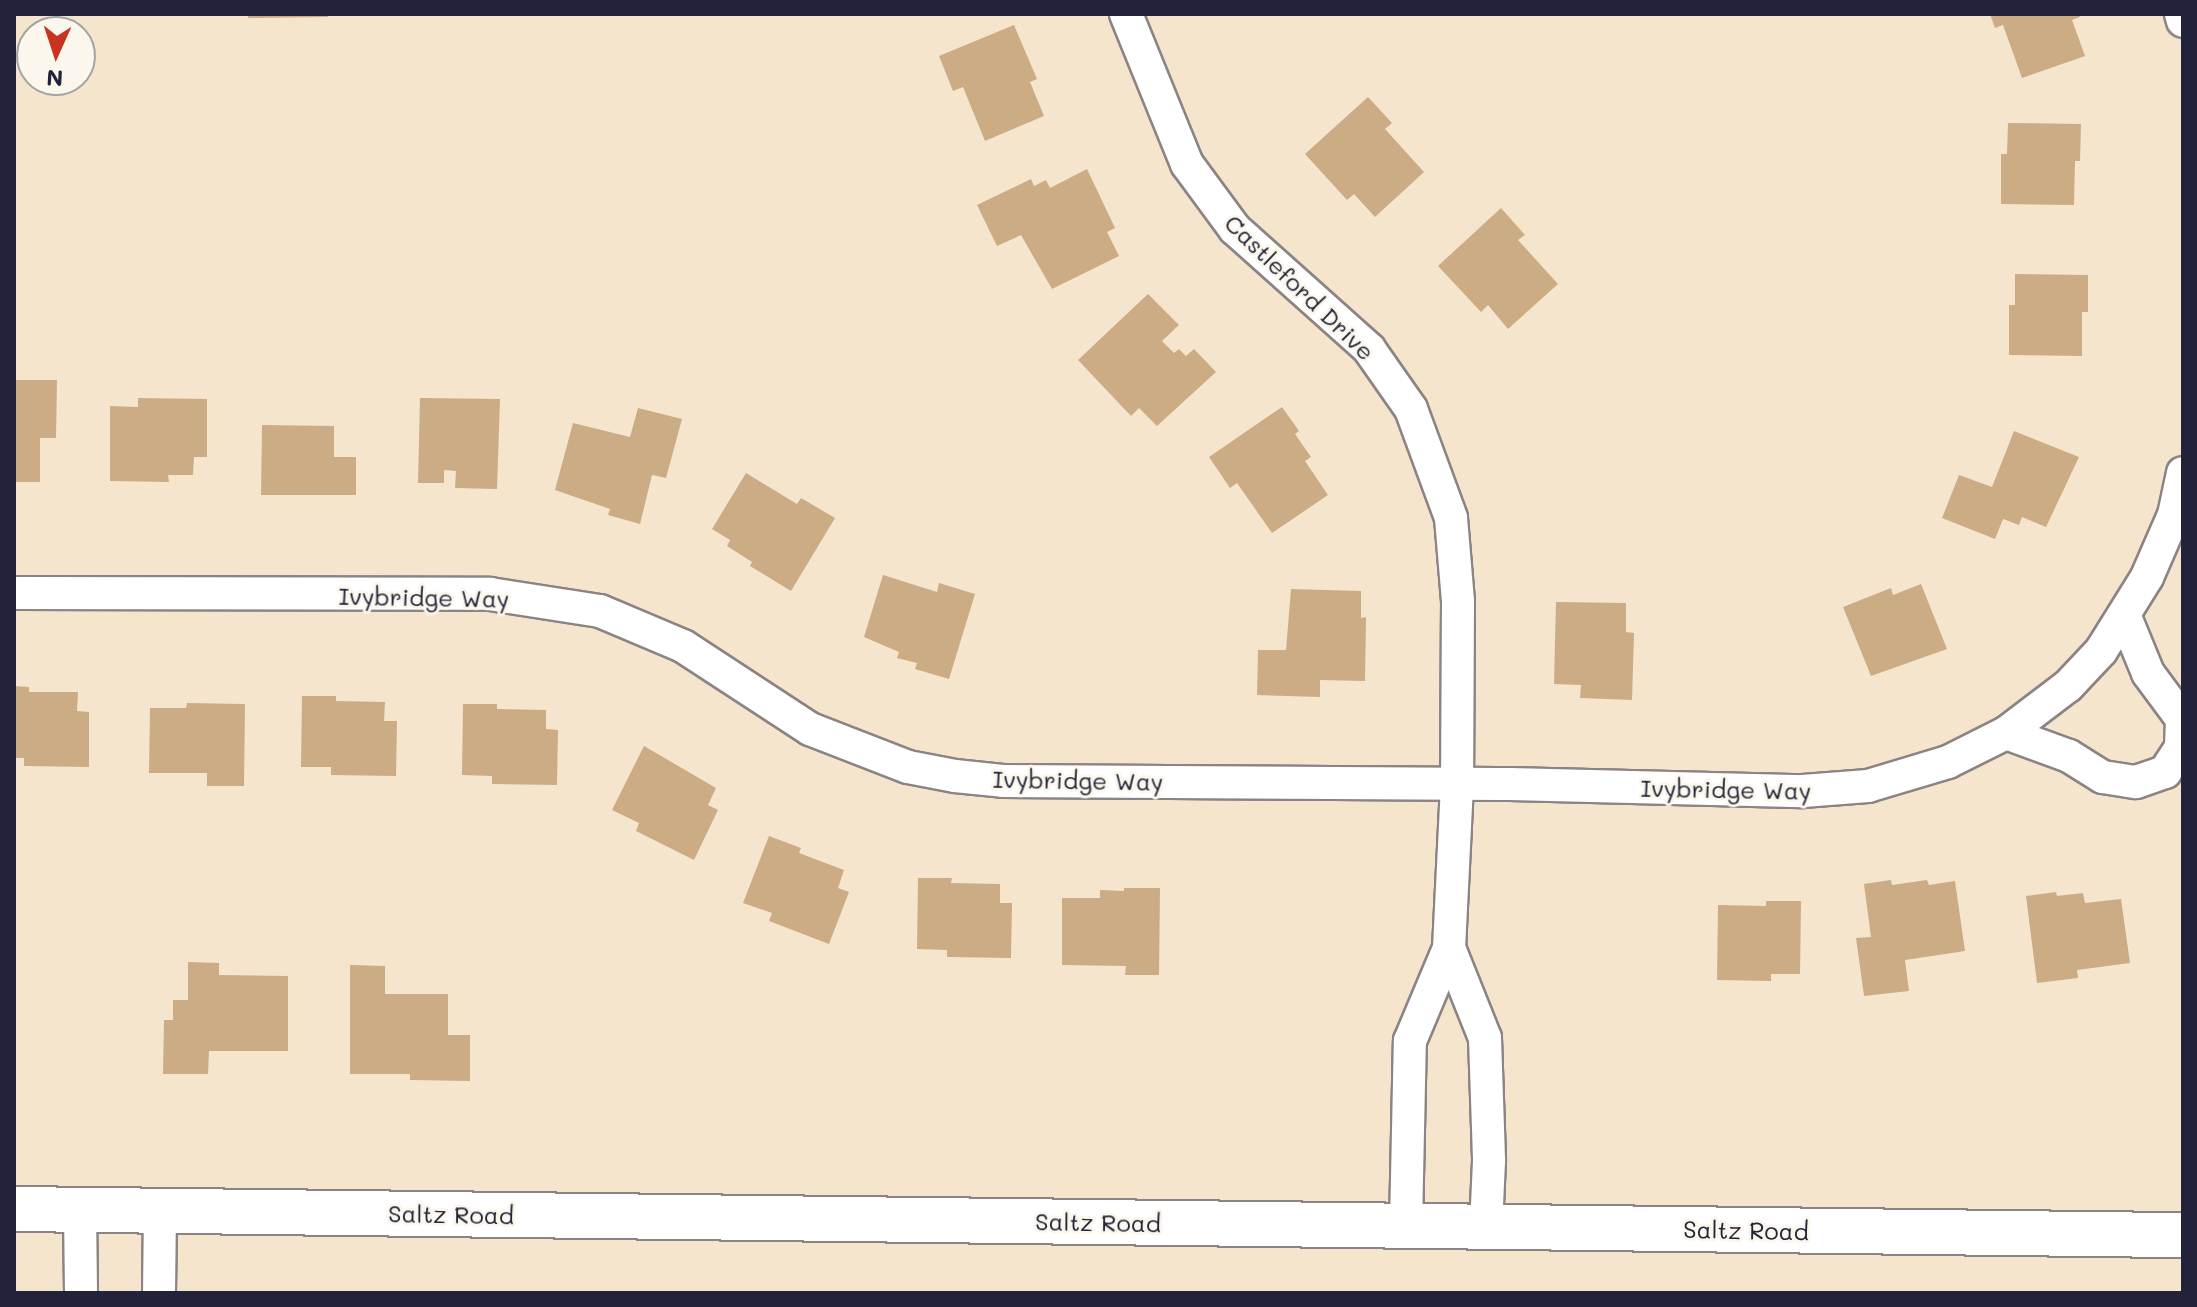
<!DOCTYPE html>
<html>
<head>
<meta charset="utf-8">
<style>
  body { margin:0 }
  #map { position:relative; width:2197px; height:1307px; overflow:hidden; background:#f5e5cd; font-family:Mali,sans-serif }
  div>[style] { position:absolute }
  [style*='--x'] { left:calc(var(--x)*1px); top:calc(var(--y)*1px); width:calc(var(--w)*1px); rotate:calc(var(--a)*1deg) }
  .building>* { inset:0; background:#cbac85 }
  .roads { filter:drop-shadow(2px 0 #8c8484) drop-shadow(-2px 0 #8c8484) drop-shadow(0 2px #8c8484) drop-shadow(0 -2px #8c8484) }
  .street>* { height:32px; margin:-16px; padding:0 16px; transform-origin:16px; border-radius:16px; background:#fff }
  .secondary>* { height:44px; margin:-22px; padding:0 22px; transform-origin:22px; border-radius:22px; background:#fff }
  span { translate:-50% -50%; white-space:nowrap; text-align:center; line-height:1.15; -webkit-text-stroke:6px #fbf7ec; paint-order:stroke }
  .street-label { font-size:24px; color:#22223b }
  .frame { position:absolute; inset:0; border:16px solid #22223b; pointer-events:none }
  .north { position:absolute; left:16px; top:16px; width:80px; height:80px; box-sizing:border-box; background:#fbf7ec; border:2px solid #a4a2a5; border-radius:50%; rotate:183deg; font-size:22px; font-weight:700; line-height:32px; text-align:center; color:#22223b }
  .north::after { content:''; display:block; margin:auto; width:28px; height:36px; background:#c8321e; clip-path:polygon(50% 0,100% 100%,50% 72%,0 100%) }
</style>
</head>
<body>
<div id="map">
  <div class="building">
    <div style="clip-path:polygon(248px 14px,328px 14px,328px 17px,248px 18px)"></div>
    <div style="clip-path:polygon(1990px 14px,2079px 14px,2080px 17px,2072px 20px,2085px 56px,2022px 78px,2003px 25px,1995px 28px)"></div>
    <div style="clip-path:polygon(1014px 25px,1037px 79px,1030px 82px,1044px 116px,985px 141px,963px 87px,953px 91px,939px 56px)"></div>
    <div style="clip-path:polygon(1368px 97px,1392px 123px,1385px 129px,1424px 172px,1375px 217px,1354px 194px,1347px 200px,1305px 154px)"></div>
    <div style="clip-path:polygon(2008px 123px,2081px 124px,2080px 161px,2075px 161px,2074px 205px,2001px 204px,2001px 154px,2007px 154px)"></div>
    <div style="clip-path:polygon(1087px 169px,1115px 228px,1107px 232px,1119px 256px,1052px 289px,1021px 235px,997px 246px,977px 205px,1031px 179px,1034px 186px,1046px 180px,1050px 188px)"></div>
    <div style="clip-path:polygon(1501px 208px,1525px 235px,1518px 240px,1558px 284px,1508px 329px,1488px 305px,1481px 312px,1438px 266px)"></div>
    <div style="clip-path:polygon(2015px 274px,2088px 275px,2088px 312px,2082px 312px,2082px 356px,2009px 355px,2009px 305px,2015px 305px)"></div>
    <div style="clip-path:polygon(1148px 294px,1179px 325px,1162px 341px,1174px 353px,1179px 349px,1186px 356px,1194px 349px,1216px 372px,1157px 426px,1139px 408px,1131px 416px,1078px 360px)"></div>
    <div style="clip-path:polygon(14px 380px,57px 380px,56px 438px,40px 438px,40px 482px,14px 482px)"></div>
    <div style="clip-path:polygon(138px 398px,207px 399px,207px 457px,194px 457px,193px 475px,168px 475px,169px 482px,110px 481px,110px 406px,138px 407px)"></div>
    <div style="clip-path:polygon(420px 398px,500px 399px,497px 489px,455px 488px,456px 471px,444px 470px,444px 483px,418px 483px)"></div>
    <div style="clip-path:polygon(1282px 407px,1299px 431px,1295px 434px,1311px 457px,1305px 461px,1328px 495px,1272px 533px,1237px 483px,1230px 488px,1209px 457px)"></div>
    <div style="clip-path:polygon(638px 408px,682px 419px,666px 478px,652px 475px,640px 524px,608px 515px,610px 509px,555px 490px,573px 423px,630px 437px)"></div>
    <div style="clip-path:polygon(262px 425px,334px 426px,334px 457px,356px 457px,356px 495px,261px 495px)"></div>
    <div style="clip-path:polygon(2014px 431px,2079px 457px,2046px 527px,2022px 517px,2019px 525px,2003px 519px,1995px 539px,1942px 518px,1959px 475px,1992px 487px)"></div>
    <div style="clip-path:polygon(746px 473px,797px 504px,801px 498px,835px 518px,791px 591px,750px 566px,752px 562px,727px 546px,730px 540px,712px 529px)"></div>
    <div style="clip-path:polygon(883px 575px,937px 592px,939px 583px,975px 594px,949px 679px,915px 669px,917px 663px,897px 658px,899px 652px,864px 637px)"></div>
    <div style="clip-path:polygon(1921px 584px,1947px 649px,1871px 676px,1843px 607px,1891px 588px,1893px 595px)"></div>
    <div style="clip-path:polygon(1291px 589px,1361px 591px,1361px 618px,1366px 617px,1365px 681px,1320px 680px,1320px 697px,1257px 695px,1258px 650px,1286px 650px)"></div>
    <div style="clip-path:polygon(1556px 602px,1626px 603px,1626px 632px,1634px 633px,1632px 700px,1580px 698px,1581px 685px,1554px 684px)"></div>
    <div style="clip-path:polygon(14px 686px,29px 687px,29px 692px,78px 692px,77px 711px,89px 712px,89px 767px,24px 766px,24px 758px,14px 758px)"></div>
    <div style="clip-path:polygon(302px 696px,336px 696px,336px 701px,385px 702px,384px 721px,397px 721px,396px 776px,331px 775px,331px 767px,301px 767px)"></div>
    <div style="clip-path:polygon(187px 703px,245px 704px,244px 786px,207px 786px,207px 773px,149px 773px,150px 708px,186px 708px)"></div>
    <div style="clip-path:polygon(463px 704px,497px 704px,497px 709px,546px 710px,546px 729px,558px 730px,557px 785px,492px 784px,492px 776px,462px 775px)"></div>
    <div style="clip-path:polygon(644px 746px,716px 788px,708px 805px,718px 810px,694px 860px,636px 831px,639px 823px,612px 810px)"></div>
    <div style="clip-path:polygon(769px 836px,801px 848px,799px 853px,844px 870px,838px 888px,849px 892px,829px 944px,769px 921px,772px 913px,743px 903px)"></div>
    <div style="clip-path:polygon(918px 878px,952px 878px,951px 883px,1000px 884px,1000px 903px,1012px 903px,1011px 958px,947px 957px,947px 950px,917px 949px)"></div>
    <div style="clip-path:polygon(1891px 880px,1892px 885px,1927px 880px,1929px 885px,1955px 881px,1965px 951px,1905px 960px,1909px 991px,1864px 996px,1856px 938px,1871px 937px,1864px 884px)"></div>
    <div style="clip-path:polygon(1124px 888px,1160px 888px,1159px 975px,1125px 975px,1126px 966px,1062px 965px,1062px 898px,1100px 898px,1100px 890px,1124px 891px)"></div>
    <div style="clip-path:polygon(2056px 892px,2057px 896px,2083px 893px,2085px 903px,2121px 899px,2130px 963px,2077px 970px,2078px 978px,2037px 983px,2026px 896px)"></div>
    <div style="clip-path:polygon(1766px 901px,1801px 901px,1800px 974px,1771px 974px,1771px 981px,1717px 980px,1718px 905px,1766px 906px)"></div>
    <div style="clip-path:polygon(188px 962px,219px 963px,219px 975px,288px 976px,288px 1051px,209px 1051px,208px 1074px,163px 1074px,164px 1020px,173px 1020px,173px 1000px,188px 1000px)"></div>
    <div style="clip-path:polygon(350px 965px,385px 966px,385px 994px,448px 994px,448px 1035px,470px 1035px,470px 1081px,410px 1080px,410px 1074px,350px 1074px)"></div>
  </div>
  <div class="roads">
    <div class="street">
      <div style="--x:1126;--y:14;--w:162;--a:67.9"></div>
      <div style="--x:1187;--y:164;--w:81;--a:53.6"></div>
      <div style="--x:1235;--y:229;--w:180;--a:41.8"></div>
      <div style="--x:1369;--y:349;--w:73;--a:55"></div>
      <div style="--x:1411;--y:409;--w:116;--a:69.8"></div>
      <div style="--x:1451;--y:518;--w:83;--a:85.2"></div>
      <div style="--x:1458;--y:601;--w:184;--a:90.3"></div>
      <div style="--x:1457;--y:785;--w:163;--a:92.8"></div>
      <div style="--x:2181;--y:14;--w:7;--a:74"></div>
      <div style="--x:14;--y:593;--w:476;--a:0.1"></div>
      <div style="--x:490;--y:594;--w:111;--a:8.8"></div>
      <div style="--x:600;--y:611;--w:90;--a:22.9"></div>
      <div style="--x:683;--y:646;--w:152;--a:33.2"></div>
      <div style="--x:810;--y:729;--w:105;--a:21.2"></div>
      <div style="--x:908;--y:767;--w:48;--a:10.8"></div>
      <div style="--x:955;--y:776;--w:48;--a:5.9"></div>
      <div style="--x:1003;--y:781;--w:507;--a:0.34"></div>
      <div style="--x:1510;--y:784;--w:293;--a:1.4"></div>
      <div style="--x:1803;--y:791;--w:65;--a:-4.4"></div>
      <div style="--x:1868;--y:786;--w:84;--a:-16.7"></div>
      <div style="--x:1948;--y:762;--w:65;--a:-26.6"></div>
      <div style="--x:2006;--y:733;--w:78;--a:-37.2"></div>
      <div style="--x:2068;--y:686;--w:48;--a:-46.7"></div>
      <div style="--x:2101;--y:651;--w:87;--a:-58.1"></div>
      <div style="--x:2147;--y:577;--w:68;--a:-66.5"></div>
      <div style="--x:2174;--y:515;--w:43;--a:-77.9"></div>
      <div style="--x:2006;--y:733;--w:67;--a:20.1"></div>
      <div style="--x:2069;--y:756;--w:40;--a:32"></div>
      <div style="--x:2103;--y:777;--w:33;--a:9"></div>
      <div style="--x:2136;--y:782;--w:31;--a:-19"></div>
      <div style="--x:2165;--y:772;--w:30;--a:-57"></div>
      <div style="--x:2181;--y:747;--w:28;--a:-88"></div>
      <div style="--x:2182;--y:719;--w:57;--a:-126.5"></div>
      <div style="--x:2148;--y:673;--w:61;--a:-112.3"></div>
      <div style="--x:80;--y:1210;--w:83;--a:89.3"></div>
      <div style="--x:1406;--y:1226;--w:185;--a:-88.8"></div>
      <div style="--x:1410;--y:1041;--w:101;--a:-67.2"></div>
      <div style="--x:1449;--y:948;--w:97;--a:68.2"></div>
      <div style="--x:1485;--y:1038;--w:123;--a:88.1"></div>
      <div style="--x:1489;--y:1161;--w:66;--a:92.6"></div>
      <div style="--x:159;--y:1293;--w:82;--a:-89.3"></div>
    </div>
    <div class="secondary">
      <div style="--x:14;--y:1209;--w:2169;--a:0.69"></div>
    </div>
  </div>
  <div class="street-label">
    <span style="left:1300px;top:287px;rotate:44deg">Castleford Drive</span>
    <span style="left:424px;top:597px;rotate:1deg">Ivybridge Way</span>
    <span style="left:1078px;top:780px;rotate:1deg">Ivybridge Way</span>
    <span style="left:1726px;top:789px;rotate:1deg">Ivybridge Way</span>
    <span style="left:451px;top:1214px;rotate:1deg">Saltz Road</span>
    <span style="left:1098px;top:1222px;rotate:1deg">Saltz Road</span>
    <span style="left:1746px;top:1230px;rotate:1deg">Saltz Road</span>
  </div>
  <div class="frame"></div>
  <div class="north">N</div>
</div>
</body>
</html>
